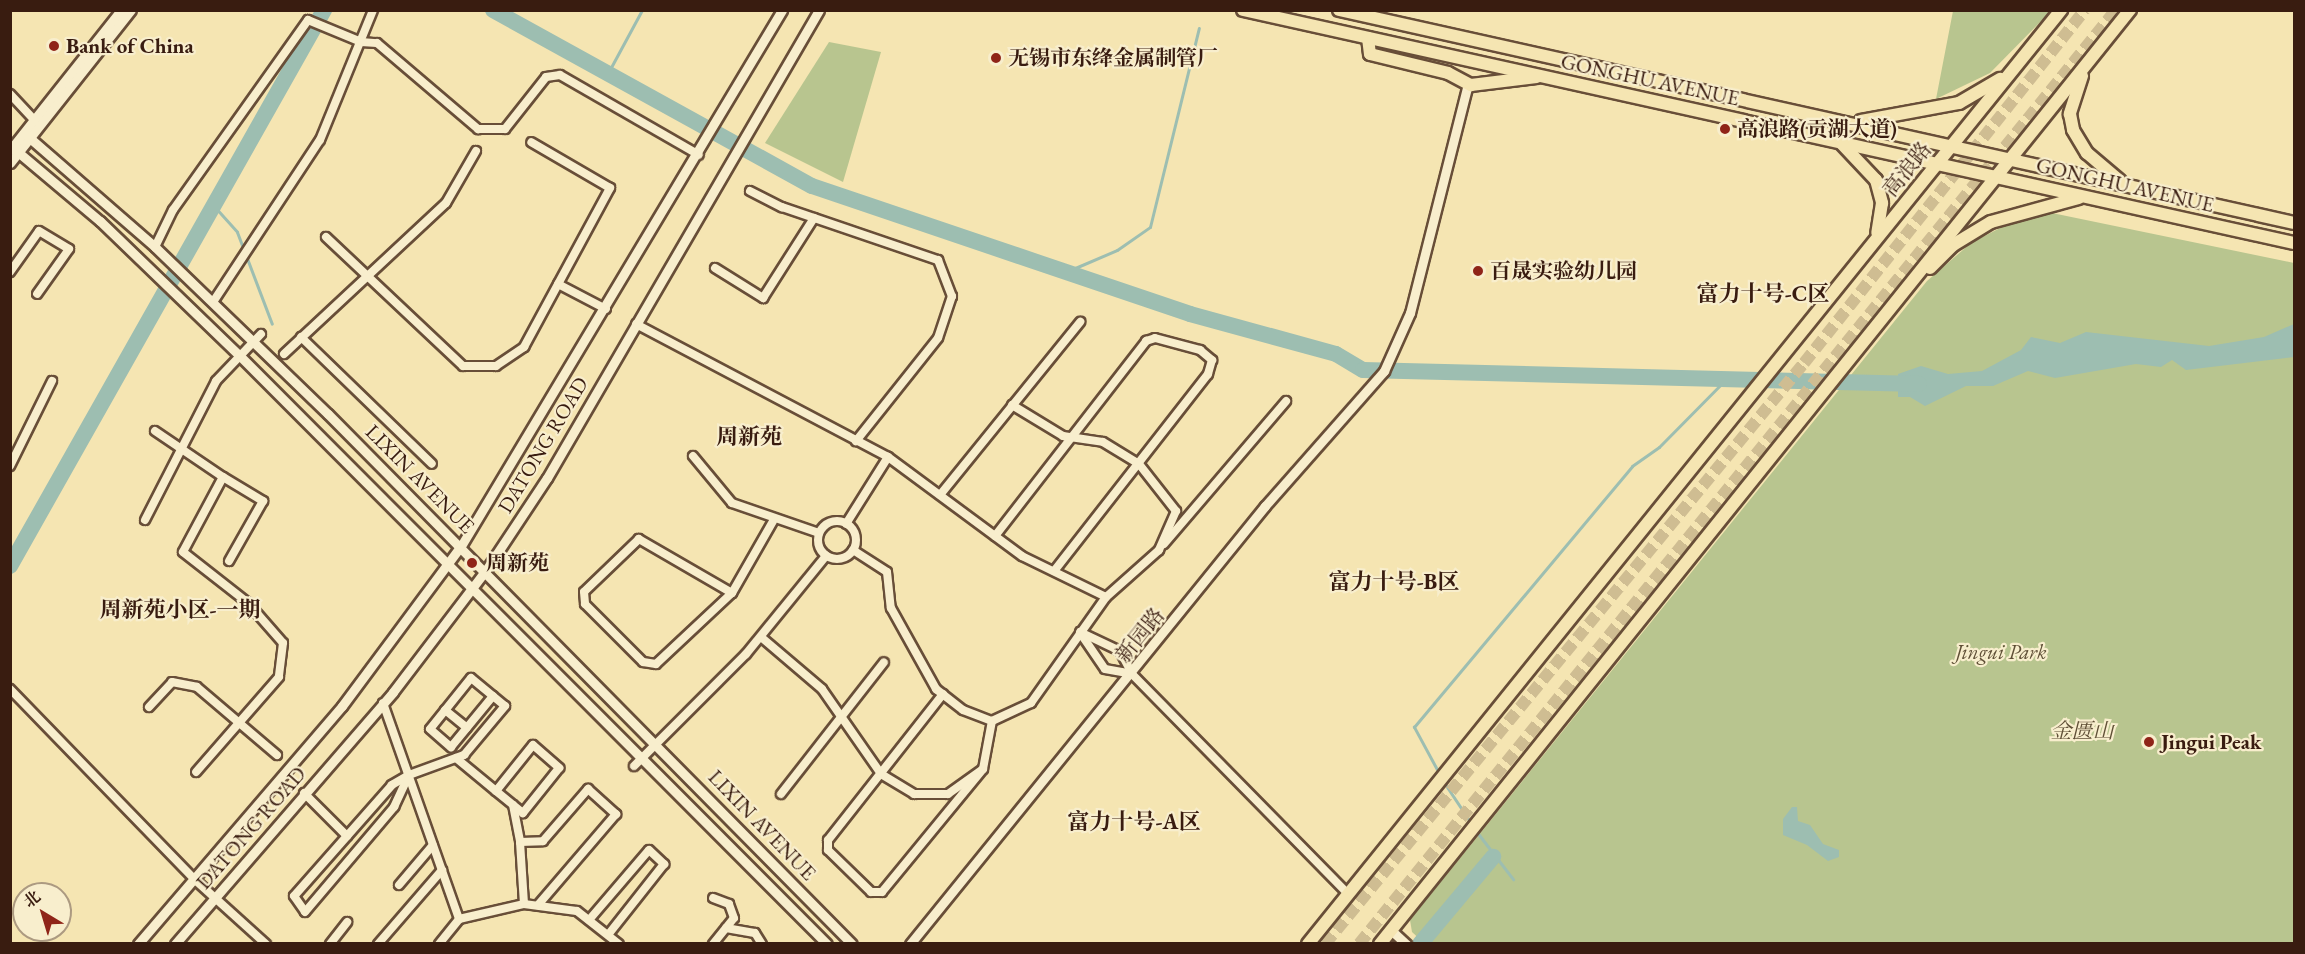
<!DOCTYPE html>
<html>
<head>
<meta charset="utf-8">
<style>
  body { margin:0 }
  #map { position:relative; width:2305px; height:954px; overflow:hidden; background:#f5e5b2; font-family:"EB Garamond","Noto Serif SC",serif }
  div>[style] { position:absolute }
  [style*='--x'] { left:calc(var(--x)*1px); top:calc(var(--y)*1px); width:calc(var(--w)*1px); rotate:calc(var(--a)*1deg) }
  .green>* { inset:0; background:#b8c58f }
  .water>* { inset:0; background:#9dbeb1 }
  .stream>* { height:3px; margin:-1.5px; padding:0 1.5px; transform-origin:1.5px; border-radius:1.5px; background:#9dbeb1 }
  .river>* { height:16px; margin:-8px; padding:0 8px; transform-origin:8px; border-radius:8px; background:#9dbeb1 }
  .trunk-tunnel>* { height:12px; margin-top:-6px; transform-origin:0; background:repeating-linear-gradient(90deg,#cfbd92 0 12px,transparent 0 18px) }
  .roads { filter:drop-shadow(2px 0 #684e38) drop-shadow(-2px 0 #684e38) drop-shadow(0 2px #684e38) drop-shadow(0 -2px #684e38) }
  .minor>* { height:8px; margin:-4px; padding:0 4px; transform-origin:4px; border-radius:4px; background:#f8eecd }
  .minor>.ring { margin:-4px; padding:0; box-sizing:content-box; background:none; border:8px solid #f8eecd; border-radius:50% }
  .tertiary>* { height:9px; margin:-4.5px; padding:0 4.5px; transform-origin:4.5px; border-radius:4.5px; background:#f8eecd }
  .primary>* { height:12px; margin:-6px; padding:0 6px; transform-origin:6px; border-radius:6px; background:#f5e5b2 }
  .dots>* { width:16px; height:16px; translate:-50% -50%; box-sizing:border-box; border:3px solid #f8eecd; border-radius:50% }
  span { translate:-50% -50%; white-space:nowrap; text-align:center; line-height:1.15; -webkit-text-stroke:4.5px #f8eecd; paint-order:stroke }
  .poi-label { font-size:21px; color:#391c10; font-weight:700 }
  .left { translate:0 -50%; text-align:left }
  .street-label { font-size:21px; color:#391c10 }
  .park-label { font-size:21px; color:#5f4f36; font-style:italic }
  .neighbourhood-label { font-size:22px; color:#391c10; font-weight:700 }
  .frame { position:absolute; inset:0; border:12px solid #391c10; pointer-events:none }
  .north { position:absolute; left:12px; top:882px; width:60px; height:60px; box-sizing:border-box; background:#f8eecd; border:2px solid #ac9a81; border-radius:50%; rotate:322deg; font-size:16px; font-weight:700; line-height:24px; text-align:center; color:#391c10 }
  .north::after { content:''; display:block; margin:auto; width:21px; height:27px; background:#8f2418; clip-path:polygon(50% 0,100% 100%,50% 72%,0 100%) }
</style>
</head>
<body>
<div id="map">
  <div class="green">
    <div style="clip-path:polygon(1953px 11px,1953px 10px,2051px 11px,1990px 73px,1936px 99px)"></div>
    <div style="clip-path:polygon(829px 42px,881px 52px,843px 182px,765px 143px)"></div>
    <div style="clip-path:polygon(2052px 213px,2294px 263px,2294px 943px,1425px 944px,1412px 932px,1410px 920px,1927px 281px,1971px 243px,2002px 227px)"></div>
  </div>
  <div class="water">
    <div style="clip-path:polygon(2294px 324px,2294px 357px,2186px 370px,2172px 360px,2161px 367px,2136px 364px,2055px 378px,2028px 371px,1993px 386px,1966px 386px,1925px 406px,1910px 397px,1898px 397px,1898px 374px,1921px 366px,1948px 374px,1982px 371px,2021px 350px,2031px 337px,2060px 343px,2086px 332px,2209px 346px,2264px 337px)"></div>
    <div style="clip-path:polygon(1792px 807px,1797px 807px,1798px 821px,1810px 825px,1823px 844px,1839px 850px,1839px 857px,1828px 861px,1807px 845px,1783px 835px,1783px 819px)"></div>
  </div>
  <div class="stream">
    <div style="--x:609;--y:71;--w:69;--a:-61.6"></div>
    <div style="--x:213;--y:205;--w:36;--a:48"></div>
    <div style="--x:237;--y:232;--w:98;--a:69.2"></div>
    <div style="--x:1068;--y:271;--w:53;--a:-23.2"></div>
    <div style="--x:1117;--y:250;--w:40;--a:-34.9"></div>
    <div style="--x:1150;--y:227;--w:205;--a:-76.2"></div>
    <div style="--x:1440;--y:775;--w:55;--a:-118.4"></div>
    <div style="--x:1414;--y:727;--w:340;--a:-50.1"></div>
    <div style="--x:1632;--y:466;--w:33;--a:-35"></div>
    <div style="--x:1659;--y:447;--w:97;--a:-45.4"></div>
    <div style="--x:1443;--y:781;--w:50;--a:56.3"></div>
    <div style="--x:1476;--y:831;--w:61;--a:52.4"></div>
  </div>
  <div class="river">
    <div style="--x:493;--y:10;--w:364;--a:28.9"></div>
    <div style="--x:812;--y:186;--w:399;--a:18.7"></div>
    <div style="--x:1190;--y:314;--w:151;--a:15.3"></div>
    <div style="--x:1336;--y:354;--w:31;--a:31"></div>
    <div style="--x:1363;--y:370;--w:556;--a:1.44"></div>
    <div style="--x:10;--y:566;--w:639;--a:-60.54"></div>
    <div style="--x:1420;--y:944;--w:114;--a:-50"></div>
  </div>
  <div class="trunk-tunnel">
    <div style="--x:1325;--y:944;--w:753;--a:-50.5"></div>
    <div style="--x:1804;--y:363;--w:451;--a:-51.5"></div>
    <div style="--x:1359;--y:944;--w:1202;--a:-50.98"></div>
  </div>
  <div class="roads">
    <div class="minor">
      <div style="--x:10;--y:94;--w:35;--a:47"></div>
      <div style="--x:750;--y:191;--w:36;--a:27"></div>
      <div style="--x:782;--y:207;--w:165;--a:18.8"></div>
      <div style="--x:938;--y:260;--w:39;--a:69"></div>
      <div style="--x:952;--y:296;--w:44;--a:108.4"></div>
      <div style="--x:938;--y:338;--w:132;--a:128.5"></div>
      <div style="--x:326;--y:237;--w:188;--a:43.3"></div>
      <div style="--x:463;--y:366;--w:33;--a:0"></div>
      <div style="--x:496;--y:366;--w:34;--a:-34"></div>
      <div style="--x:524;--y:347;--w:181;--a:-61.6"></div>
      <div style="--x:610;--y:188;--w:91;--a:-149.8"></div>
      <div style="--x:155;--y:247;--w:41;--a:-64.1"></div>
      <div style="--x:173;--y:210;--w:233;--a:-54.6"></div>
      <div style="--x:308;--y:20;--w:57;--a:22.5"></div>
      <div style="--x:361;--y:42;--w:16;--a:4"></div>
      <div style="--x:377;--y:43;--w:133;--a:40.4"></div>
      <div style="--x:478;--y:129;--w:27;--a:0"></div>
      <div style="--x:505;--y:129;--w:66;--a:-51.7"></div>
      <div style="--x:546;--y:77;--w:14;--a:-8"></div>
      <div style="--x:560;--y:75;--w:160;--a:29.9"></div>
      <div style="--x:715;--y:268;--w:57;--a:32"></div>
      <div style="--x:763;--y:298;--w:95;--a:-57.5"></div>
      <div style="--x:10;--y:272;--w:50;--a:-54.7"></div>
      <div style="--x:39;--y:231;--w:35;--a:31"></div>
      <div style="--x:69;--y:249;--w:55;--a:125.4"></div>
      <div style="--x:558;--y:284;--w:54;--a:27.5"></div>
      <div style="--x:213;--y:302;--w:194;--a:-56.6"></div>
      <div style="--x:320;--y:140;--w:140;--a:-67.8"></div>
      <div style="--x:636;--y:324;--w:285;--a:27.8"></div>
      <div style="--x:888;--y:457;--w:79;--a:122.1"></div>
      <div style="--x:301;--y:337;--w:182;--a:44.1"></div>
      <div style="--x:284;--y:354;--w:221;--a:-43"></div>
      <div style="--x:446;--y:203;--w:60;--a:-60"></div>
      <div style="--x:1012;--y:405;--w:60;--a:31.3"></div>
      <div style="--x:1063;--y:436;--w:40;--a:8.5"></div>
      <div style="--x:1103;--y:442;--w:42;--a:31.4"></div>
      <div style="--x:1139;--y:464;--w:60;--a:51.8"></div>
      <div style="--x:1176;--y:511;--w:43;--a:113.6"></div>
      <div style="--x:1159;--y:550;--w:71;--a:138.4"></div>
      <div style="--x:155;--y:431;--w:82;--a:34.1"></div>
      <div style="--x:223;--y:477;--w:85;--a:118.1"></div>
      <div style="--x:183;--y:552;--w:83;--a:38.1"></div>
      <div style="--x:248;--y:603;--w:53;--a:48.8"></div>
      <div style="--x:283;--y:643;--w:34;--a:97"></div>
      <div style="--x:279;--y:677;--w:126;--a:131.1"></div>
      <div style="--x:693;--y:456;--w:61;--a:50.3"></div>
      <div style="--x:732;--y:503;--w:92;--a:19"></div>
      <div style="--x:10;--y:466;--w:95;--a:-63.7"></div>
      <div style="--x:223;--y:477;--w:47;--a:31"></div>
      <div style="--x:263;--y:501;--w:69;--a:119.5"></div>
      <div style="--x:940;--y:495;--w:223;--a:-51"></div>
      <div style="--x:145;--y:520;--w:156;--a:-62.9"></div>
      <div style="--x:216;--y:381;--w:65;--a:-46.2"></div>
      <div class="ring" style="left:818px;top:521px;width:30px;height:30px"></div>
      <div style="--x:995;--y:536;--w:247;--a:-52.2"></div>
      <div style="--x:1146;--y:341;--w:9;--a:-18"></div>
      <div style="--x:1155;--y:338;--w:47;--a:14.9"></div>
      <div style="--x:1200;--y:350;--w:16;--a:40"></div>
      <div style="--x:1212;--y:360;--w:15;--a:106"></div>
      <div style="--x:1208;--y:374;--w:250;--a:128"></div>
      <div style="--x:1164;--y:544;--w:188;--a:-49.5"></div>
      <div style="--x:853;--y:550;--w:40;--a:32.9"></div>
      <div style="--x:887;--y:572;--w:36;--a:84"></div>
      <div style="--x:891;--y:608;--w:93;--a:60.9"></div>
      <div style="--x:936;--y:689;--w:34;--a:38"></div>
      <div style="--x:963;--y:710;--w:31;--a:21"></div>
      <div style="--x:992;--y:721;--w:43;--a:-24.8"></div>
      <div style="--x:1031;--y:703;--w:130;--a:-54.7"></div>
      <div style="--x:1106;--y:597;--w:93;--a:-154"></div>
      <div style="--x:1022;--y:556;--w:167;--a:-143.5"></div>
      <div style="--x:732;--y:593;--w:108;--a:-149.9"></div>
      <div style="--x:639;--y:539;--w:76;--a:136.1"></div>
      <div style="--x:584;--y:592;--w:12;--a:85"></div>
      <div style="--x:585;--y:604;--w:82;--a:45"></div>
      <div style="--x:643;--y:662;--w:13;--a:9"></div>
      <div style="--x:656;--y:664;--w:104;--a:-43.1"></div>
      <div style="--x:732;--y:593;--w:83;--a:-60.3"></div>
      <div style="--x:1080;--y:632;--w:44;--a:25.4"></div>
      <div style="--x:1120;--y:651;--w:26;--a:62"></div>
      <div style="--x:1132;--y:674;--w:307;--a:45.5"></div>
      <div style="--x:1081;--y:634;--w:42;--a:55.6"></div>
      <div style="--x:1105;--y:669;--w:27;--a:10"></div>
      <div style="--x:761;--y:637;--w:80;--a:40.4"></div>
      <div style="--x:822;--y:689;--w:103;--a:55.2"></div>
      <div style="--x:881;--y:774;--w:39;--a:31"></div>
      <div style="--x:914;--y:794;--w:34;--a:0"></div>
      <div style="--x:948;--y:794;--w:43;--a:-35.5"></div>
      <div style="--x:983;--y:769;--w:49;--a:-79.4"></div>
      <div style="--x:10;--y:689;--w:264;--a:45.9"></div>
      <div style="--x:194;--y:879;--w:97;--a:42.1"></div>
      <div style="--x:943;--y:694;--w:186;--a:128.2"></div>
      <div style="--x:828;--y:840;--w:10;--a:90"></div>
      <div style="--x:828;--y:850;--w:60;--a:44.3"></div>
      <div style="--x:871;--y:892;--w:11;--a:0"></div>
      <div style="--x:882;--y:892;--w:159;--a:-50.6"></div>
      <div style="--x:383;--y:703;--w:229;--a:70.6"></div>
      <div style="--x:149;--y:707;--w:34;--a:-47"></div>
      <div style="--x:172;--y:682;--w:25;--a:11"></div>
      <div style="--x:197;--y:687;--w:105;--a:40.4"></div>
      <div style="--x:445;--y:710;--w:28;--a:39"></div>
      <div style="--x:456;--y:758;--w:52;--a:39.5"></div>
      <div style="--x:496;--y:791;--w:59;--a:-51.2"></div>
      <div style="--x:533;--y:745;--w:35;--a:41"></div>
      <div style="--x:559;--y:768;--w:58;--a:128.7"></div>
      <div style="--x:523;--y:813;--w:35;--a:-141"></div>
      <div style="--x:634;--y:766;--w:158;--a:-45"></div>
      <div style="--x:746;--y:654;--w:127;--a:-50.8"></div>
      <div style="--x:409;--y:775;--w:20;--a:150"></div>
      <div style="--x:392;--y:785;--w:148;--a:131.4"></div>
      <div style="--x:294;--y:896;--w:19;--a:55"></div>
      <div style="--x:305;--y:912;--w:138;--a:-49.7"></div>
      <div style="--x:394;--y:807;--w:35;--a:-65"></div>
      <div style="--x:409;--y:775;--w:59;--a:-20"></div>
      <div style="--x:464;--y:755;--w:64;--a:-50.1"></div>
      <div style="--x:505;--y:706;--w:44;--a:-140.5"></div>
      <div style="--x:471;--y:678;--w:65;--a:128.8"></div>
      <div style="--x:430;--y:729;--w:28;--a:41"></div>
      <div style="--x:451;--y:747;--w:66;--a:-50.5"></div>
      <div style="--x:304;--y:793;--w:61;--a:45"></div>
      <div style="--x:781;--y:794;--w:167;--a:-52"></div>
      <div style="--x:513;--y:805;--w:38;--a:79"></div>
      <div style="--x:520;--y:842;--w:23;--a:-2"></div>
      <div style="--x:543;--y:841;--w:69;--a:-49.1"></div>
      <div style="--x:588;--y:789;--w:38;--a:42"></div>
      <div style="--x:616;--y:814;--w:120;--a:130.6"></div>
      <div style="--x:520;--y:842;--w:62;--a:86.3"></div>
      <div style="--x:399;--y:885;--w:52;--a:-49.6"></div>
      <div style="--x:589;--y:920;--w:92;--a:-49.4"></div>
      <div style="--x:649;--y:850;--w:21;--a:43"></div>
      <div style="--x:664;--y:864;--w:90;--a:128.3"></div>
      <div style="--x:726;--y:928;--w:29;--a:10"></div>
      <div style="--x:755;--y:933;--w:13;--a:58"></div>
      <div style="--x:330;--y:944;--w:28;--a:-52"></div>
      <div style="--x:378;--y:944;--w:98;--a:-49.1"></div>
      <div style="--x:439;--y:944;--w:32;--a:-51"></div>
      <div style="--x:459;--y:919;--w:67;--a:-13"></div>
      <div style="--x:524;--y:904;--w:53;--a:7.5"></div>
      <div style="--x:577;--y:911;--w:53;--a:38.2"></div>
      <div style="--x:713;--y:944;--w:33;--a:-51"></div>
      <div style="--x:734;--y:918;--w:15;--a:-110"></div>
      <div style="--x:729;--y:904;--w:17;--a:-159"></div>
    </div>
    <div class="tertiary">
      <div style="--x:24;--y:133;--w:174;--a:41"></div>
      <div style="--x:155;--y:247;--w:240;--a:44"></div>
      <div style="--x:328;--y:414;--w:745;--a:45.33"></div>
      <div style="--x:12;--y:147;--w:115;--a:40.1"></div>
      <div style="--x:100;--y:221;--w:193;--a:44"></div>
      <div style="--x:239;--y:355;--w:832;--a:45.05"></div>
      <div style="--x:10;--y:150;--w:179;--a:-51.6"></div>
      <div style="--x:10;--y:163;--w:195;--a:-51.7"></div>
      <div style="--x:1391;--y:930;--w:21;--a:43"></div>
      <div style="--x:138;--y:944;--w:313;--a:-49.4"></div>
      <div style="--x:342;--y:706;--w:199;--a:-53.4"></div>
      <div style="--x:461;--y:546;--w:625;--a:-59.08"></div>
      <div style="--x:175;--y:944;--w:333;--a:-49.1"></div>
      <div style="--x:393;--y:692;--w:153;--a:-52.7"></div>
      <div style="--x:486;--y:570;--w:110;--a:-56.5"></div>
      <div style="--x:547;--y:478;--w:541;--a:-59.83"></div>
      <div style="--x:910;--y:944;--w:564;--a:-50.98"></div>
      <div style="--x:1265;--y:506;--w:180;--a:-48.6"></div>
      <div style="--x:1384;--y:371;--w:64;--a:-65.9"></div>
      <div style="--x:1410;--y:313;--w:236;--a:-75.8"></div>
    </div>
    <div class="primary">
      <div style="--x:1243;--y:10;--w:1077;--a:12.5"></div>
      <div style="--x:1339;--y:10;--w:978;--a:12.57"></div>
      <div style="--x:1368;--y:38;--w:16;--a:83"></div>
      <div style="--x:1370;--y:54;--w:80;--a:13.7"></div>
      <div style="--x:1448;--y:73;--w:26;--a:28"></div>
      <div style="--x:1471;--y:85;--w:66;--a:-6.9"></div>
      <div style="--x:2082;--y:76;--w:40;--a:108"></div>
      <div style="--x:2070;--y:114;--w:16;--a:79"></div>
      <div style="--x:2073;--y:130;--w:27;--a:59"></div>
      <div style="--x:2087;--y:153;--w:43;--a:40.3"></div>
      <div style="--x:1861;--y:121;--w:100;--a:-10.4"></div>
      <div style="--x:1959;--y:103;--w:48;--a:-30.3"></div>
      <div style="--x:1841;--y:143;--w:51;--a:46.6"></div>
      <div style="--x:1876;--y:180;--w:24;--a:75"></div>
      <div style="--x:1882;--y:203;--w:30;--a:99"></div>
      <div style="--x:1930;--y:268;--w:33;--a:-45"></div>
      <div style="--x:1953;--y:245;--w:44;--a:-31.2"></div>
      <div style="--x:1991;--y:222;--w:91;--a:-15.3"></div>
      <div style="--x:1308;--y:944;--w:1200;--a:-51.12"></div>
      <div style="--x:1380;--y:944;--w:1198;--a:-51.24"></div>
    </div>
  </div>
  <div class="dots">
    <div style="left:54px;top:46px;background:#8f2418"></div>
    <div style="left:996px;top:58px;background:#8f2418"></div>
    <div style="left:1725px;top:129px;background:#8f2418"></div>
    <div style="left:1478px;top:271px;background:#8f2418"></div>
    <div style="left:472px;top:563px;background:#8f2418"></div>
    <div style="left:2149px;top:742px;background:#8f2418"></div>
  </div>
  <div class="poi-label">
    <span class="left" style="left:66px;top:46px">Bank of China</span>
    <span class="left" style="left:1008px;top:58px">无锡市东绛金属制管厂</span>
    <span class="left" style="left:1737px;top:129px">高浪路(贡湖大道)</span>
    <span class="left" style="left:1490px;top:271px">百晟实验幼儿园</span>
    <span class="left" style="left:486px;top:563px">周新苑</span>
    <span class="left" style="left:2161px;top:742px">Jingui Peak</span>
  </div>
  <div class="street-label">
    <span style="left:1650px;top:80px;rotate:12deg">GONGHU AVENUE</span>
    <span style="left:1907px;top:169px;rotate:-51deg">高浪路</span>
    <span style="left:2125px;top:185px;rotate:13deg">GONGHU AVENUE</span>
    <span style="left:543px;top:445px;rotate:-59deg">DATONG ROAD</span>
    <span style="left:420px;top:479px;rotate:45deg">LIXIN AVENUE</span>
    <span style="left:1140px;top:635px;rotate:-51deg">新园路</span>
    <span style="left:762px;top:825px;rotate:46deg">LIXIN AVENUE</span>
    <span style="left:251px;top:828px;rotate:-49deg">DATONG ROAD</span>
  </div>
  <div class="park-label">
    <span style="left:2001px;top:652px">Jingui Park</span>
    <span style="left:2082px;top:731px">金匮山</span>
  </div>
  <div class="neighbourhood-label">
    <span style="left:1763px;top:294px">富力十号-C区</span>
    <span style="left:749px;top:437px">周新苑</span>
    <span style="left:1394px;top:582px">富力十号-B区</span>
    <span style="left:180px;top:610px">周新苑小区-一期</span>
    <span style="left:1134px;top:822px">富力十号-A区</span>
  </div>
  <div class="frame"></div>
  <div class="north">北</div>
</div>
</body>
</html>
